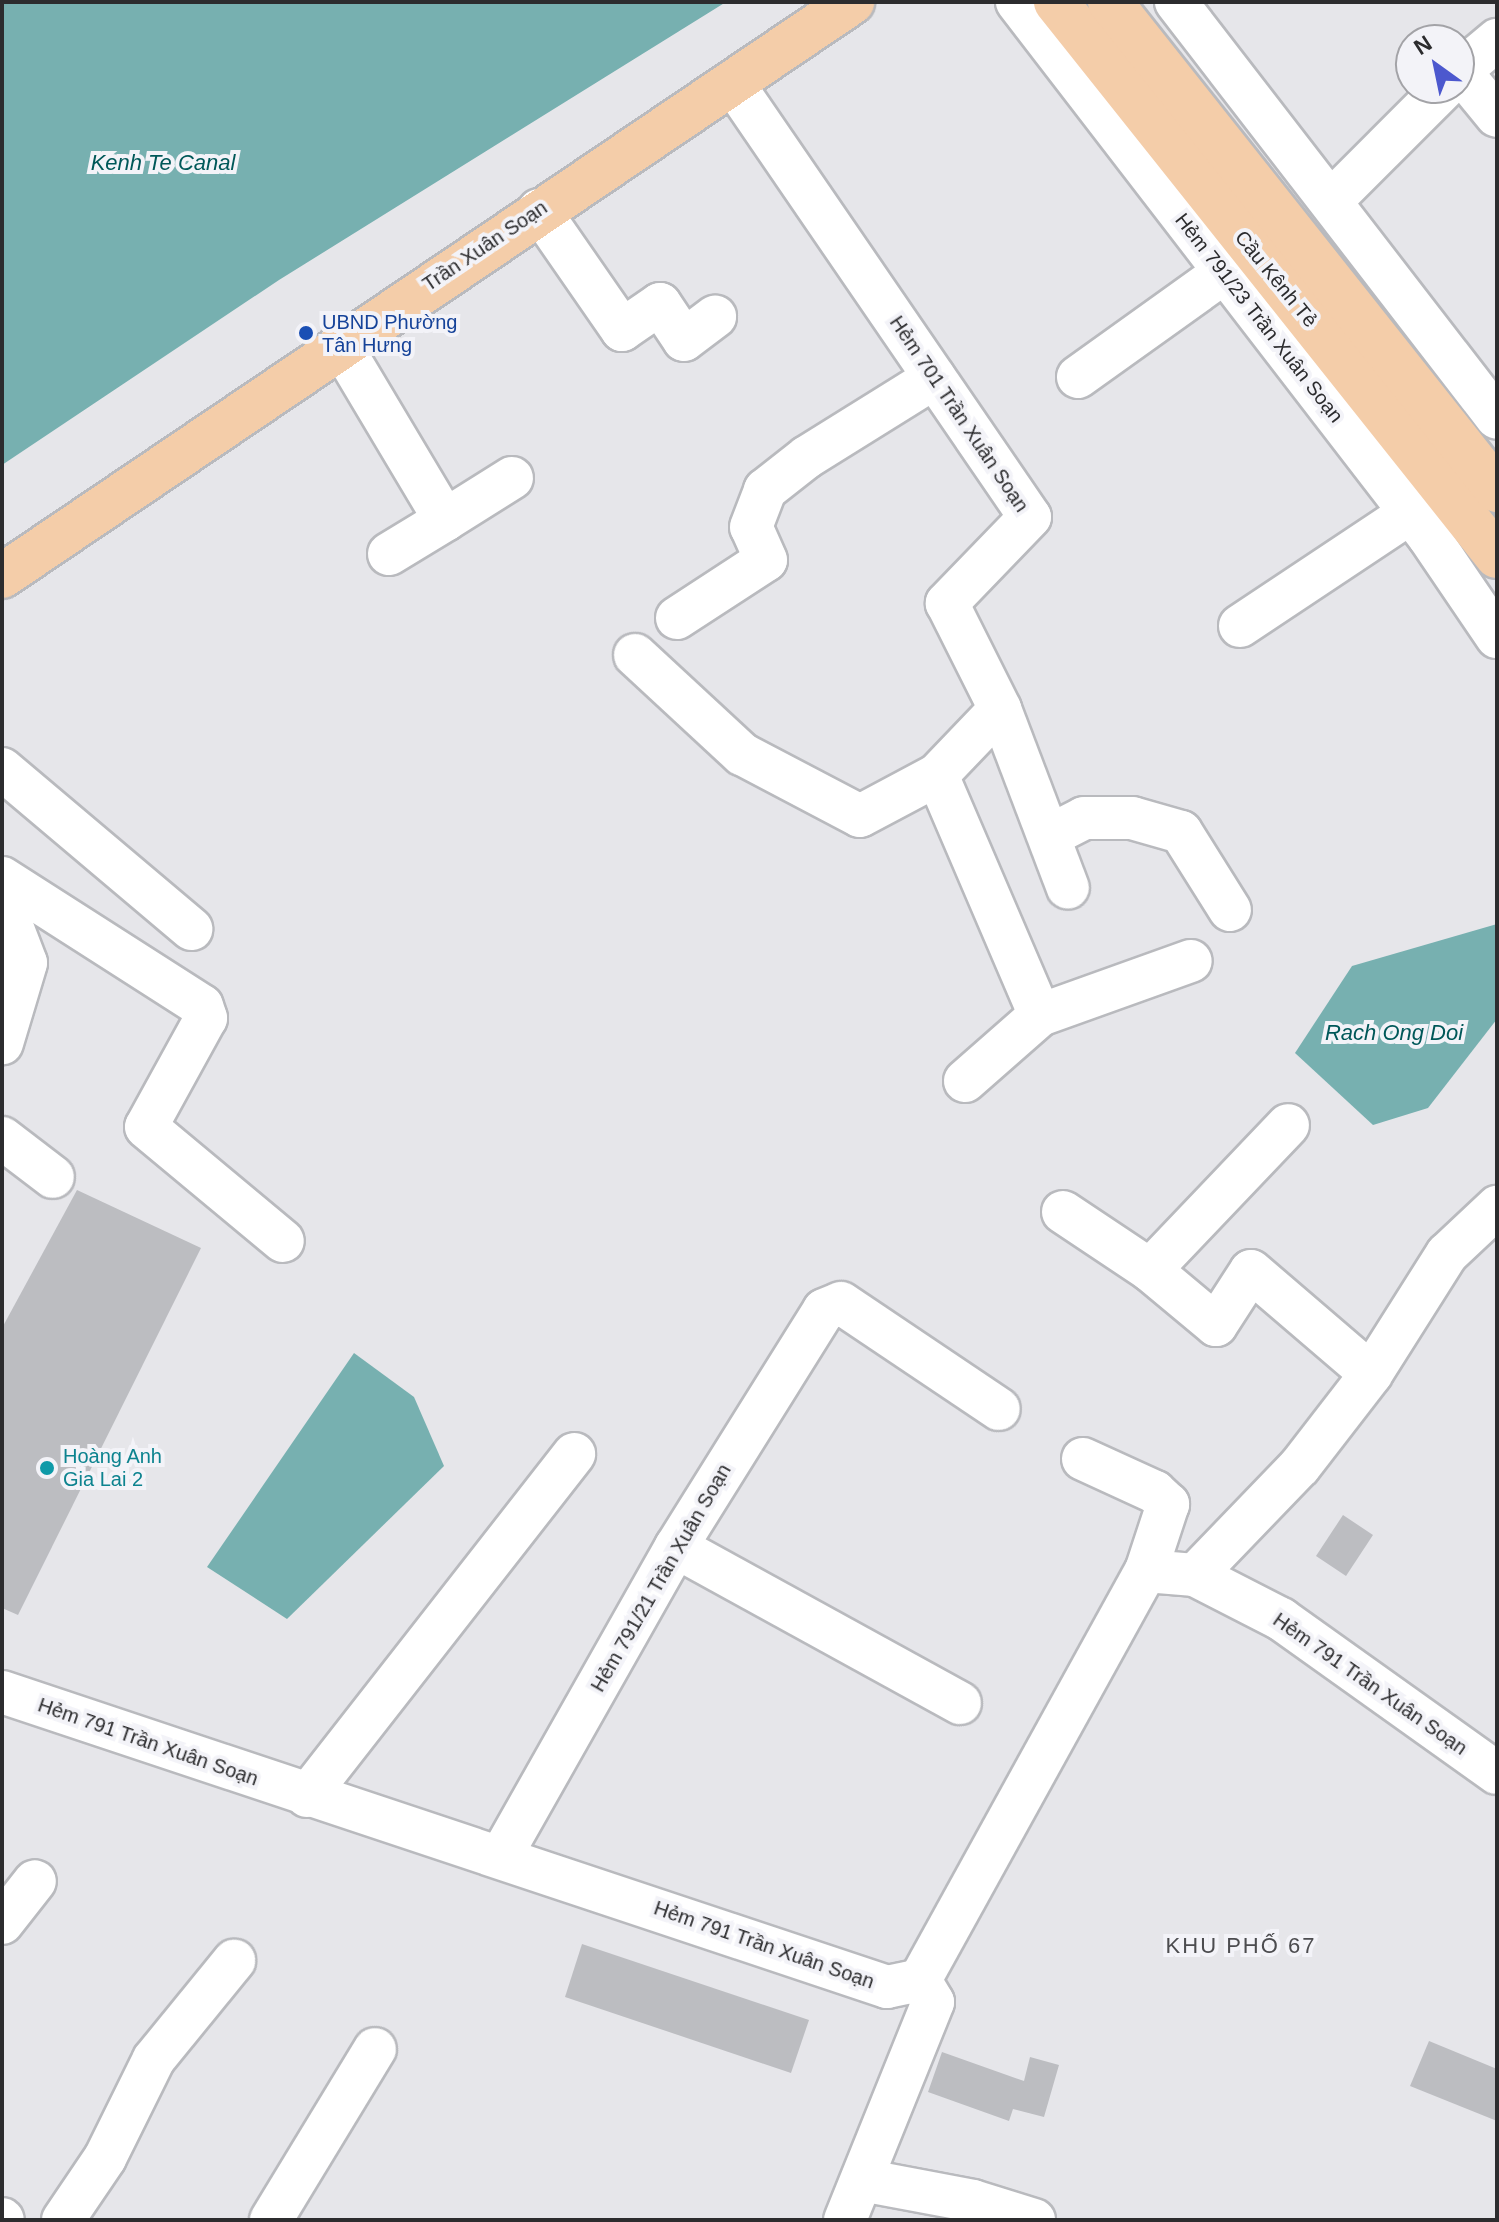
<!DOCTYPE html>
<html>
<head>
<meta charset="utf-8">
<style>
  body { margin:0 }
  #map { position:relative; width:1499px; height:2222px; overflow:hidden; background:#e6e6ea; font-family:Helvetica,sans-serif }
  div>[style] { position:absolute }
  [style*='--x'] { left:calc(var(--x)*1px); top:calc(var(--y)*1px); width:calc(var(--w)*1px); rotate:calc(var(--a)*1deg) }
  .water>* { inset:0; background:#77b0b0 }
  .building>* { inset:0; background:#bcbdc1 }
  .roads { filter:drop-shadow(2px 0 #b9babe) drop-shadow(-2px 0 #b9babe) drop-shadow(0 2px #b9babe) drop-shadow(0 -2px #b9babe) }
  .minor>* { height:42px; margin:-21px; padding:0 21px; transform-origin:21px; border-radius:21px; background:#fff }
  .major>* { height:44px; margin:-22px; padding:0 22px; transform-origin:22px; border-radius:22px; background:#f4cda9 }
  .dots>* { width:22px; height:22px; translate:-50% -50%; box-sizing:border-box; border:4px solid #f3f3f8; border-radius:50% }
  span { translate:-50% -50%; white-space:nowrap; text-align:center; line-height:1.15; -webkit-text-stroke:8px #f3f3f8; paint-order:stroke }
  .street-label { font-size:20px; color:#2c2c2e }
  .transit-label { font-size:20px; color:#164399 }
  .left { translate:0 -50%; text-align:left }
  .culture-label { font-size:20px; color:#0d838f }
  .water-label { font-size:22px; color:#005859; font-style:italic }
  .neighbourhood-label { font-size:22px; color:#4c4c4f; letter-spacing:2px }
  .frame { position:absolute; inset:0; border:4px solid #2c2c2e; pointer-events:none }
  .north { position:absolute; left:1395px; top:24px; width:80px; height:80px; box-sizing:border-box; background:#f3f3f8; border:2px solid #a3a3a7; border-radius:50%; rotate:327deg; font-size:22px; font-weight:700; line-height:32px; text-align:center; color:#2c2c2e }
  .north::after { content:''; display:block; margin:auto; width:28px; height:36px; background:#4c58ce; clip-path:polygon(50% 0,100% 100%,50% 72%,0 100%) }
</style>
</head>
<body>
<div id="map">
  <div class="water">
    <div style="clip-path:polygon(2px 2px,726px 2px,279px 280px,2px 465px)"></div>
    <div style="clip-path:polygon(1497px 924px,1497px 1019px,1428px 1108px,1373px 1125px,1295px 1053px,1352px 966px)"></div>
    <div style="clip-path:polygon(354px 1353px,414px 1397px,444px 1466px,287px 1619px,207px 1567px)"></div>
  </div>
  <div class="building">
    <div style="clip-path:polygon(77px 1190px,201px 1248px,18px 1615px,2px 1608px,2px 1328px)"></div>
    <div style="clip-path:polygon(1343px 1515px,1373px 1535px,1346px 1576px,1316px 1556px)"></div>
    <div style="clip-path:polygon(582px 1944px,809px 2020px,791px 2073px,565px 1997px)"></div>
    <div style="clip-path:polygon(1429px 2041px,1497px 2069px,1497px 2121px,1410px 2086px)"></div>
    <div style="clip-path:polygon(942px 2052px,1024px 2081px,1030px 2057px,1059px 2065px,1044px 2117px,1013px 2109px,1009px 2121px,928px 2092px)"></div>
  </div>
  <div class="roads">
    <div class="minor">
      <div style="--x:1017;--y:2;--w:675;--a:52.4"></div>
      <div style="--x:1429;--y:537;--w:121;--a:55.8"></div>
      <div style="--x:1176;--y:2;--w:525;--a:52.34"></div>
      <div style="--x:1460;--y:71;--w:58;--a:50.6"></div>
      <div style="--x:1459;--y:72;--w:50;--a:-40.1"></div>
      <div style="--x:732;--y:82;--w:527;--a:55.59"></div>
      <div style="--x:1030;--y:517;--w:120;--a:134"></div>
      <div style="--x:947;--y:603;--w:119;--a:63.4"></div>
      <div style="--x:1000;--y:709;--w:191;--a:69.2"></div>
      <div style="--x:1331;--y:201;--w:160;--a:-45"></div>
      <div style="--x:539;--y:210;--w:146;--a:55.3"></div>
      <div style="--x:622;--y:330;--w:46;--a:-34.4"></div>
      <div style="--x:660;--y:304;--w:43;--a:56.3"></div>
      <div style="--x:684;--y:340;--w:39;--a:-37"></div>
      <div style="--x:340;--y:344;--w:205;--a:59.2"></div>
      <div style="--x:445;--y:520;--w:79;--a:-32.1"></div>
      <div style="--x:1078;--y:377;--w:178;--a:-35.6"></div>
      <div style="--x:389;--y:554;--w:66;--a:-31.3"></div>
      <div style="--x:677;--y:618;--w:106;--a:-33.1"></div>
      <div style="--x:766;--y:560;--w:36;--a:-114"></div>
      <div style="--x:751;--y:527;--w:40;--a:-69"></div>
      <div style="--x:765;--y:490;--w:53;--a:-38.2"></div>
      <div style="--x:807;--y:457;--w:150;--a:-31.9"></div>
      <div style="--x:1240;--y:626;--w:204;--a:-33.6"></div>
      <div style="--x:635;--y:655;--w:146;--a:42.8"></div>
      <div style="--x:742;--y:754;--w:133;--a:27.7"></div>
      <div style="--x:860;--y:816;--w:87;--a:-28"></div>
      <div style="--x:937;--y:775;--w:91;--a:-46.3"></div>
      <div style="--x:2;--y:769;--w:248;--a:40.2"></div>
      <div style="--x:937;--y:775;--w:261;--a:66.8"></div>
      <div style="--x:1049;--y:836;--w:39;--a:-27"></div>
      <div style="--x:1084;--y:818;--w:48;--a:0"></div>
      <div style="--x:1132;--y:818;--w:51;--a:15.9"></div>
      <div style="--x:1181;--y:832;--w:92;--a:57.9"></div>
      <div style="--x:2;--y:878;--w:237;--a:32.6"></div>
      <div style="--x:202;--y:1006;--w:13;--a:72"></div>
      <div style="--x:206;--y:1018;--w:124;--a:118.8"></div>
      <div style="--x:146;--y:1127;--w:178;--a:39.8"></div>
      <div style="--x:2;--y:900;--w:67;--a:69.1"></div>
      <div style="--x:26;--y:963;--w:84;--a:106.7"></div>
      <div style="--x:965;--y:1081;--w:100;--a:-41.3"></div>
      <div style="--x:1040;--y:1015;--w:160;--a:-19.7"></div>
      <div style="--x:2;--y:1138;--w:64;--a:37.4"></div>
      <div style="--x:1063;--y:1212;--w:105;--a:33.7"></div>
      <div style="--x:1150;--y:1270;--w:86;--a:39.8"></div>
      <div style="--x:1216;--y:1325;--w:64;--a:-57.1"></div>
      <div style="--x:1251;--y:1271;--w:158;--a:40.6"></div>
      <div style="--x:1150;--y:1270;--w:200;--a:-46.4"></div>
      <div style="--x:1083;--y:1459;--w:79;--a:24.6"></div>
      <div style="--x:1155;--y:1492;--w:18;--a:43"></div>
      <div style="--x:1168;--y:1504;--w:71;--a:108.2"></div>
      <div style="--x:676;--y:1547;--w:324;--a:28.8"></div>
      <div style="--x:1195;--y:1575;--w:151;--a:-46.1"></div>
      <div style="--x:1300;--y:1466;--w:116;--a:-52.3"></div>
      <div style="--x:1371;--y:1374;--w:142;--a:-57.7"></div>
      <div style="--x:1447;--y:1254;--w:69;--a:-43.2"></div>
      <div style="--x:2;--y:1692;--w:933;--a:18.43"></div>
      <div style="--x:887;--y:1987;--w:34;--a:-12"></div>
      <div style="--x:920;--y:1980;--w:467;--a:-61.1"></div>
      <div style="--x:1146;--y:1571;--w:49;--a:4.7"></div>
      <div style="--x:1195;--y:1575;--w:97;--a:27.1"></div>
      <div style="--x:1281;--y:1619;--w:265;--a:35.5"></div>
      <div style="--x:307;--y:1796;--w:434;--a:-52"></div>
      <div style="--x:501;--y:1856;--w:355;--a:-60.5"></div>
      <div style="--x:676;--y:1547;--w:279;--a:-58"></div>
      <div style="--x:824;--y:1310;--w:18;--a:-22"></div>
      <div style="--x:841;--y:1303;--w:190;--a:33.9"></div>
      <div style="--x:2;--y:1923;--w:53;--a:-51.8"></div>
      <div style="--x:862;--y:2180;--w:113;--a:10.7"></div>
      <div style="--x:973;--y:2201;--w:64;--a:17.3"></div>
      <div style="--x:2;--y:2219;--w:1;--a:45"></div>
      <div style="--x:63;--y:2220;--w:75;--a:-55.9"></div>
      <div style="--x:105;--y:2158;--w:110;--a:-63.7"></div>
      <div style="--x:154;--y:2059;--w:127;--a:-50.8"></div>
      <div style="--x:271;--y:2220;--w:200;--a:-58.7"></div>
      <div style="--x:845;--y:2220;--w:235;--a:-68"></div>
      <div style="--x:933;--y:2002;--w:26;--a:-121"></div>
    </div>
    <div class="major">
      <div style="--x:1056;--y:2;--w:708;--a:51.48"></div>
      <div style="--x:1110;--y:2;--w:623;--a:51.58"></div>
      <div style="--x:2;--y:576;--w:1026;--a:-34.03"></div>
    </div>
  </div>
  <div class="dots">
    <div style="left:306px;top:333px;background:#1a4fb4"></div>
    <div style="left:47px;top:1468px;background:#0f9aa8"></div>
  </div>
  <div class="street-label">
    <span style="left:485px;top:246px;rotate:-34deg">Trần Xuân Soạn</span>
    <span style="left:1276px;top:279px;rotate:51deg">Cầu Kênh Tẻ</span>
    <span style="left:1259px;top:318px;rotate:52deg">Hẻm 791/23 Trần Xuân Soạn</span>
    <span style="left:959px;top:414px;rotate:56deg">Hẻm 701 Trần Xuân Soạn</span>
    <span style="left:661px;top:1578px;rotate:-60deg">Hẻm 791/21 Trần Xuân Soạn</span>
    <span style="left:1370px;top:1684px;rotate:35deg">Hẻm 791 Trần Xuân Soạn</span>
    <span style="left:148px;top:1742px;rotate:19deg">Hẻm 791 Trần Xuân Soạn</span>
    <span style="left:764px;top:1945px;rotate:19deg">Hẻm 791 Trần Xuân Soạn</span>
  </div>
  <div class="transit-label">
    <span class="left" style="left:322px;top:334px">UBND Phường<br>Tân Hưng</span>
  </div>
  <div class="culture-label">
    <span class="left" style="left:63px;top:1468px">Hoàng Anh<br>Gia Lai 2</span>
  </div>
  <div class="water-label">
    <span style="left:163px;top:163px">Kenh Te Canal</span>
    <span style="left:1394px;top:1033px">Rach Ong Doi</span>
  </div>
  <div class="neighbourhood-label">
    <span style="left:1241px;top:1946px">KHU PHỐ 67</span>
  </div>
  <div class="frame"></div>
  <div class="north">N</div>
</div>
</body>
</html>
